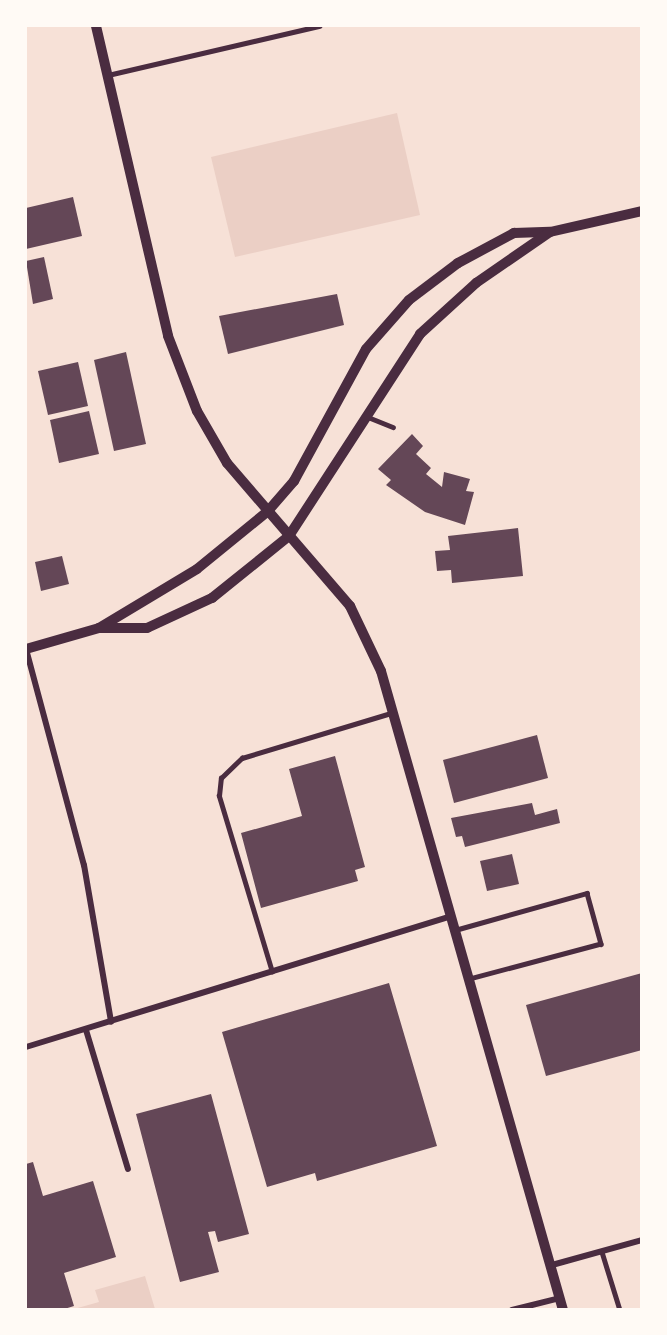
<!DOCTYPE html>
<html>
<head>
<meta charset="utf-8">
<style>
  body { margin:0 }
  #map { position:relative; width:667px; height:1335px; overflow:hidden; background:#f7e1d7; font-family:Merriweather,serif }
  div>[style] { position:absolute }
  [style*='--x'] { left:calc(var(--x)*1px); top:calc(var(--y)*1px); width:calc(var(--w)*1px); rotate:calc(var(--a)*1deg) }
  .green>* { inset:0; background:#ebcfc5 }
  .building>* { inset:0; background:#644757 }
  .service>* { height:4.5px; margin:-2.25px; padding:0 2.25px; transform-origin:2.25px; border-radius:2.25px; background:#4a2c40 }
  .minor>* { height:6px; margin:-3px; padding:0 3px; transform-origin:3px; border-radius:3px; background:#4a2c40 }
  .tertiary>* { height:10px; margin:-5px; padding:0 5px; transform-origin:5px; border-radius:5px; background:#4a2c40 }
  span { translate:-50% -50%; white-space:nowrap; text-align:center; line-height:1.15; -webkit-text-stroke:5px #fffaf5; paint-order:stroke }
  .frame { position:absolute; inset:0; border:27px solid #fffaf5; pointer-events:none }
</style>
</head>
<body>
<div id="map">
  <div class="green">
    <div style="clip-path:polygon(397px 113px,420px 215px,235px 257px,211px 157px)"></div>
    <div style="clip-path:polygon(145px 1276px,155px 1309px,74px 1309px,99px 1302px,95px 1290px)"></div>
  </div>
  <div class="building">
    <div style="clip-path:polygon(73px 197px,82px 236px,26px 249px,26px 208px)"></div>
    <div style="clip-path:polygon(44px 257px,53px 299px,33px 304px,26px 261px)"></div>
    <div style="clip-path:polygon(337px 294px,344px 325px,228px 354px,219px 316px)"></div>
    <div style="clip-path:polygon(126px 352px,146px 444px,114px 451px,94px 360px)"></div>
    <div style="clip-path:polygon(78px 362px,88px 406px,48px 415px,38px 371px)"></div>
    <div style="clip-path:polygon(89px 411px,99px 454px,59px 463px,50px 420px)"></div>
    <div style="clip-path:polygon(412px 434px,423px 446px,416px 454px,431px 468px,426px 474px,442px 487px,444px 472px,470px 479px,466px 491px,474px 492px,465px 525px,425px 512px,386px 485px,391px 480px,378px 469px)"></div>
    <div style="clip-path:polygon(518px 528px,523px 576px,452px 583px,451px 570px,437px 571px,435px 551px,450px 550px,448px 536px)"></div>
    <div style="clip-path:polygon(62px 556px,69px 584px,41px 591px,35px 562px)"></div>
    <div style="clip-path:polygon(537px 735px,548px 778px,454px 803px,443px 760px)"></div>
    <div style="clip-path:polygon(335px 756px,365px 867px,355px 870px,358px 881px,261px 908px,241px 833px,302px 816px,289px 769px)"></div>
    <div style="clip-path:polygon(532px 803px,535px 815px,557px 809px,560px 823px,465px 847px,462px 836px,456px 837px,451px 818px)"></div>
    <div style="clip-path:polygon(512px 854px,519px 884px,487px 891px,480px 861px)"></div>
    <div style="clip-path:polygon(642px 973px,642px 1050px,546px 1076px,526px 1005px)"></div>
    <div style="clip-path:polygon(389px 983px,437px 1146px,317px 1181px,315px 1173px,267px 1187px,222px 1032px)"></div>
    <div style="clip-path:polygon(211px 1094px,249px 1234px,218px 1242px,215px 1231px,208px 1232px,219px 1272px,180px 1282px,136px 1114px)"></div>
    <div style="clip-path:polygon(33px 1162px,43px 1196px,93px 1181px,116px 1257px,64px 1273px,74px 1306px,61px 1310px,26px 1310px,26px 1164px)"></div>
  </div>
  <div class="service">
    <div style="--x:108;--y:75;--w:217;--a:-13.1"></div>
    <div style="--x:368;--y:417;--w:27;--a:22"></div>
    <div style="--x:455;--y:930;--w:137;--a:-15.7"></div>
    <div style="--x:587;--y:893;--w:53;--a:74.6"></div>
    <div style="--x:601;--y:944;--w:137;--a:165.1"></div>
    <div style="--x:272;--y:972;--w:184;--a:-106.8"></div>
    <div style="--x:219;--y:796;--w:18;--a:-84"></div>
    <div style="--x:221;--y:778;--w:29;--a:-44"></div>
    <div style="--x:242;--y:758;--w:156;--a:-16.8"></div>
    <div style="--x:602;--y:1252;--w:61;--a:72.8"></div>
  </div>
  <div class="minor">
    <div style="--x:26;--y:649;--w:224;--a:75"></div>
    <div style="--x:84;--y:865;--w:159;--a:80.2"></div>
    <div style="--x:86;--y:1030;--w:145;--a:73.2"></div>
    <div style="--x:26;--y:1047;--w:445;--a:-17.1"></div>
    <div style="--x:552;--y:1265;--w:93;--a:-15.5"></div>
    <div style="--x:512;--y:1310;--w:49;--a:-14"></div>
  </div>
  <div class="tertiary">
    <div style="--x:96;--y:26;--w:318;--a:76.9"></div>
    <div style="--x:168;--y:336;--w:80;--a:68.9"></div>
    <div style="--x:197;--y:411;--w:60;--a:60"></div>
    <div style="--x:227;--y:463;--w:189;--a:49.3"></div>
    <div style="--x:350;--y:606;--w:72;--a:64.5"></div>
    <div style="--x:381;--y:671;--w:664;--a:74.1"></div>
    <div style="--x:99;--y:628;--w:114;--a:-31"></div>
    <div style="--x:197;--y:569;--w:92;--a:-39.2"></div>
    <div style="--x:268;--y:511;--w:40;--a:-49"></div>
    <div style="--x:294;--y:481;--w:150;--a:-61.4"></div>
    <div style="--x:366;--y:349;--w:65;--a:-48.7"></div>
    <div style="--x:409;--y:300;--w:61;--a:-37.1"></div>
    <div style="--x:458;--y:263;--w:64;--a:-28.2"></div>
    <div style="--x:514;--y:233;--w:36;--a:-2"></div>
    <div style="--x:550;--y:232;--w:94;--a:-12.9"></div>
    <div style="--x:26;--y:649;--w:76;--a:-16"></div>
    <div style="--x:99;--y:628;--w:48;--a:0"></div>
    <div style="--x:147;--y:628;--w:72;--a:-24.8"></div>
    <div style="--x:212;--y:598;--w:99;--a:-38.8"></div>
    <div style="--x:289;--y:536;--w:241;--a:-57"></div>
    <div style="--x:420;--y:334;--w:76;--a:-42.3"></div>
    <div style="--x:476;--y:283;--w:90;--a:-34.6"></div>
  </div>
  <div class="frame"></div>
</div>
</body>
</html>
